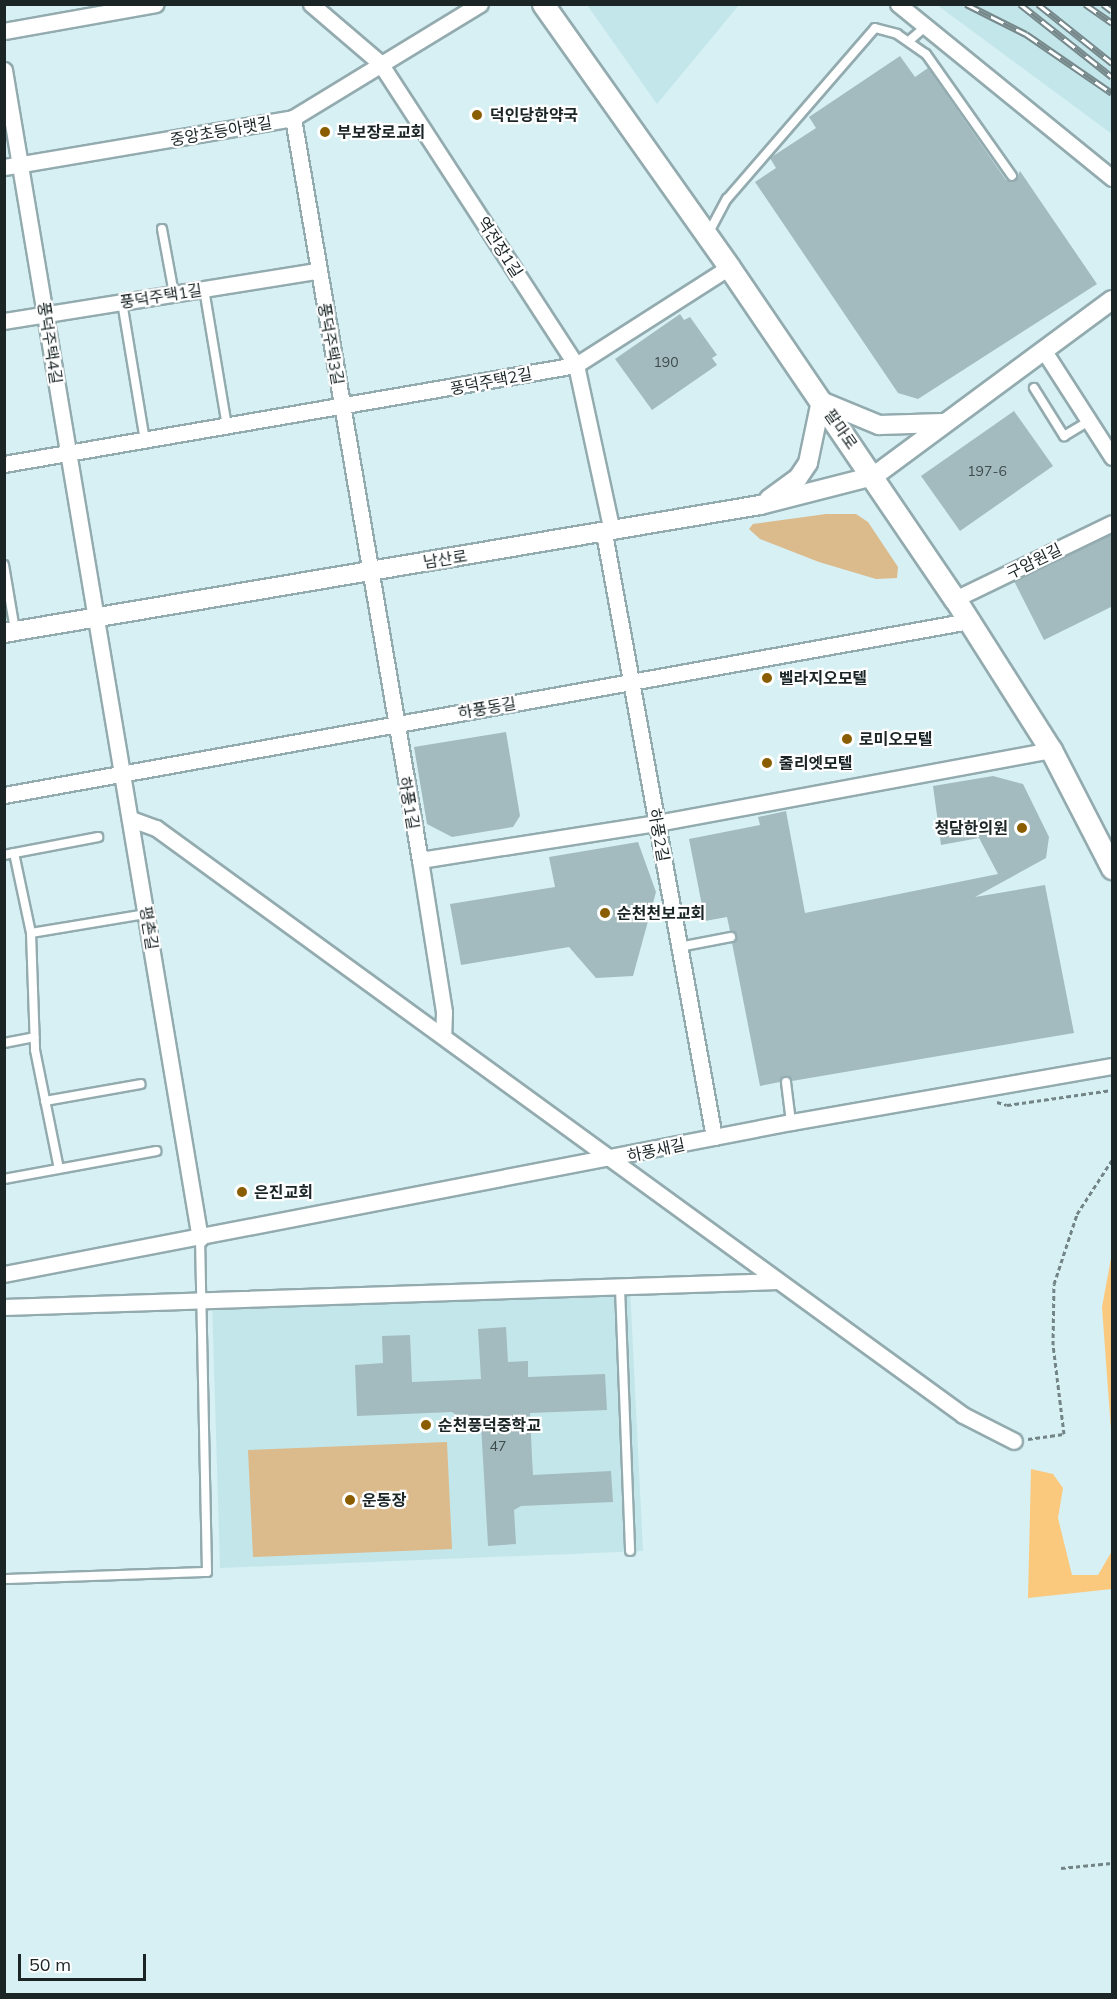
<!DOCTYPE html>
<html>
<head>
<meta charset="utf-8">
<style>
  body { margin:0 }
  #map { position:relative; width:1117px; height:1999px; overflow:hidden; background:#d7f0f4; font-family:Mulish,"Noto Sans KR",sans-serif }
  div>[style] { position:absolute }
  [style*='--x'] { left:calc(var(--x)*1px); top:calc(var(--y)*1px); width:calc(var(--w)*1px); rotate:calc(var(--a)*1deg) }
  .built>* { inset:0; background:#c3e6eb }
  .green>* { inset:0; background:#dbba8c }
  .water>* { inset:0; background:#fbc97e }
  .building>* { inset:0; background:#a3bbbe }
  .path>* { height:3px; margin-top:-1.5px; transform-origin:0; background:repeating-linear-gradient(90deg,#738486 0 4.5px,transparent 0 7.5px) }
  .roads { filter:drop-shadow(2px 0 #93abaf) drop-shadow(-2px 0 #93abaf) drop-shadow(0 2px #93abaf) drop-shadow(0 -2px #93abaf) }
  .service>* { height:8px; margin:-4px; padding:0 4px; transform-origin:4px; border-radius:4px; background:#fff }
  .minor>* { height:15px; margin:-7.5px; padding:0 7.5px; transform-origin:7.5px; border-radius:7.5px; background:#fff }
  .tertiary>* { height:18px; margin:-9px; padding:0 9px; transform-origin:9px; border-radius:9px; background:#fff }
  .secondary>* { height:21px; margin:-10.5px; padding:0 10.5px; transform-origin:10.5px; border-radius:10.5px; background:#fff }
  .rail>* { height:7px; margin-top:-3.5px; transform-origin:0; background:repeating-linear-gradient(90deg,#fff 0 14px,#77888b 0 28px); box-sizing:border-box; border-block:2px solid #77888b }
  .dots>* { width:16px; height:16px; translate:-50% -50%; box-sizing:border-box; border:3px solid #fff; border-radius:50% }
  span { translate:-50% -50%; white-space:nowrap; text-align:center; line-height:1.15; -webkit-text-stroke:4.5px #fff; paint-order:stroke }
  .number-label { font-size:14px; color:#3d4a4c }
  .number-label span { -webkit-text-stroke-width:0 }
  .poi-label { font-size:16px; color:#1b2526; font-weight:700 }
  .left { translate:0 -50%; text-align:left }
  .right { translate:-100% -50%; text-align:right }
  .street-label { font-size:16px; color:#1b2526 }
  .frame { position:absolute; inset:0; border:6px solid #1b2526; pointer-events:none }
  .scale { position:absolute; left:18px; top:1954px; width:128px; height:27px; box-sizing:border-box; border:3px solid #1b2526; border-top:0; padding-left:8px; font-size:18px; line-height:21px; white-space:nowrap; color:#1b2526; -webkit-text-stroke:4px #fff; paint-order:stroke }
</style>
</head>
<body>
<div id="map">
  <div class="built">
    <div style="clip-path:polygon(587px 5px,739px 5px,657px 104px)"></div>
    <div style="clip-path:polygon(937px 5px,1112px 5px,1112px 134px)"></div>
    <div style="clip-path:polygon(630px 1288px,643px 1551px,220px 1568px,212px 1300px)"></div>
  </div>
  <div class="green">
    <div style="clip-path:polygon(826px 514px,856px 514px,868px 522px,898px 567px,897px 578px,876px 579px,819px 562px,760px 539px,749px 529px,753px 524px)"></div>
    <div style="clip-path:polygon(447px 1442px,452px 1549px,253px 1557px,248px 1450px)"></div>
  </div>
  <div class="water">
    <div style="clip-path:polygon(1112px 1253px,1112px 1444px,1102px 1307px)"></div>
    <div style="clip-path:polygon(1031px 1469px,1053px 1474px,1063px 1488px,1058px 1518px,1072px 1575px,1098px 1575px,1112px 1551px,1112px 1589px,1028px 1598px)"></div>
  </div>
  <div class="building">
    <div style="clip-path:polygon(900px 56px,915px 77px,928px 68px,1006px 180px,1015px 181px,1020px 171px,1097px 284px,918px 399px,898px 393px,755px 182px,776px 168px,770px 158px,816px 128px,809px 117px)"></div>
    <div style="clip-path:polygon(680px 314px,684px 320px,690px 317px,717px 355px,712px 358px,717px 365px,652px 410px,615px 359px)"></div>
    <div style="clip-path:polygon(1014px 411px,1053px 466px,960px 531px,921px 476px)"></div>
    <div style="clip-path:polygon(1113px 534px,1113px 606px,1044px 640px,1014px 581px)"></div>
    <div style="clip-path:polygon(506px 732px,520px 816px,513px 827px,452px 837px,427px 824px,414px 747px)"></div>
    <div style="clip-path:polygon(993px 776px,1023px 784px,1049px 837px,1046px 858px,975px 897px,1045px 885px,1074px 1033px,792px 1081px,785px 1076px,780px 1082px,760px 1086px,732px 943px,737px 935px,730px 931px,727px 917px,705px 921px,689px 839px,760px 825px,758px 817px,786px 811px,805px 913px,998px 874px,979px 838px,941px 845px,933px 786px)"></div>
    <div style="clip-path:polygon(638px 842px,656px 892px,633px 976px,596px 978px,569px 947px,461px 965px,450px 904px,555px 887px,549px 857px)"></div>
    <div style="clip-path:polygon(506px 1327px,508px 1362px,528px 1361px,528px 1377px,605px 1374px,607px 1410px,530px 1413px,532px 1458px,533px 1475px,611px 1471px,613px 1502px,521px 1506px,514px 1510px,516px 1544px,488px 1546px,481px 1424px,470px 1425px,452px 1412px,357px 1416px,355px 1365px,383px 1363px,382px 1336px,410px 1335px,412px 1382px,481px 1379px,478px 1329px)"></div>
  </div>
  <div class="path">
    <div style="--x:997;--y:1102;--w:10;--a:17"></div>
    <div style="--x:1007;--y:1105;--w:106;--a:-8.1"></div>
    <div style="--x:1028;--y:1439;--w:36;--a:-8"></div>
    <div style="--x:1064;--y:1434;--w:90;--a:-97"></div>
    <div style="--x:1053;--y:1345;--w:61;--a:-89.1"></div>
    <div style="--x:1054;--y:1284;--w:74;--a:-71.8"></div>
    <div style="--x:1077;--y:1214;--w:64;--a:-57.1"></div>
    <div style="--x:1061;--y:1868;--w:51;--a:-5.6"></div>
  </div>
  <div class="roads">
    <div class="service">
      <div style="--x:909;--y:41;--w:21;--a:-41"></div>
      <div style="--x:162;--y:229;--w:66;--a:79.5"></div>
      <div style="--x:708;--y:234;--w:40;--a:-62"></div>
      <div style="--x:727;--y:199;--w:226;--a:-49.1"></div>
      <div style="--x:875;--y:28;--w:23;--a:15"></div>
      <div style="--x:897;--y:34;--w:35;--a:35"></div>
      <div style="--x:926;--y:54;--w:149;--a:54.8"></div>
      <div style="--x:204;--y:289;--w:139;--a:80.5"></div>
      <div style="--x:122;--y:302;--w:141;--a:80.6"></div>
      <div style="--x:1034;--y:388;--w:57;--a:58"></div>
      <div style="--x:1064;--y:436;--w:29;--a:-31"></div>
      <div style="--x:4;--y:565;--w:66;--a:80.4"></div>
      <div style="--x:14;--y:853;--w:82;--a:78"></div>
      <div style="--x:31;--y:933;--w:117;--a:88"></div>
      <div style="--x:35;--y:1050;--w:121;--a:78.6"></div>
      <div style="--x:4;--y:855;--w:96;--a:-10.8"></div>
      <div style="--x:31;--y:933;--w:117;--a:-9.4"></div>
      <div style="--x:679;--y:947;--w:53;--a:-10.9"></div>
      <div style="--x:4;--y:1043;--w:31;--a:-11"></div>
      <div style="--x:786;--y:1082;--w:40;--a:82.9"></div>
      <div style="--x:45;--y:1101;--w:97;--a:-10"></div>
      <div style="--x:4;--y:1179;--w:155;--a:-10.4"></div>
      <div style="--x:620;--y:1288;--w:263;--a:87.8"></div>
      <div style="--x:4;--y:1579;--w:203;--a:-2"></div>
      <div style="--x:207;--y:1572;--w:333;--a:-91.2"></div>
    </div>
    <div class="minor">
      <div style="--x:311;--y:4;--w:91;--a:40.5"></div>
      <div style="--x:380;--y:63;--w:360;--a:57"></div>
      <div style="--x:576;--y:365;--w:170;--a:77.8"></div>
      <div style="--x:898;--y:4;--w:276;--a:39.1"></div>
      <div style="--x:4;--y:31;--w:154;--a:-10.1"></div>
      <div style="--x:4;--y:70;--w:1185;--a:80.48"></div>
      <div style="--x:293;--y:118;--w:753;--a:80.29"></div>
      <div style="--x:420;--y:860;--w:154;--a:81"></div>
      <div style="--x:444;--y:1012;--w:23;--a:92"></div>
      <div style="--x:4;--y:167;--w:293;--a:-9.6"></div>
      <div style="--x:293;--y:118;--w:219;--a:-31.4"></div>
      <div style="--x:4;--y:321;--w:317;--a:-9.1"></div>
      <div style="--x:1044;--y:351;--w:126;--a:57.3"></div>
      <div style="--x:4;--y:464;--w:581;--a:-9.82"></div>
      <div style="--x:576;--y:365;--w:182;--a:-32.6"></div>
      <div style="--x:604;--y:533;--w:614;--a:79.68"></div>
      <div style="--x:955;--y:599;--w:174;--a:-25.8"></div>
      <div style="--x:4;--y:795;--w:981;--a:-10.22"></div>
      <div style="--x:131;--y:819;--w:27;--a:20"></div>
      <div style="--x:156;--y:828;--w:998;--a:36.03"></div>
      <div style="--x:963;--y:1415;--w:57;--a:27"></div>
      <div style="--x:420;--y:860;--w:240;--a:-8.9"></div>
      <div style="--x:657;--y:823;--w:401;--a:-10.5"></div>
      <div style="--x:4;--y:1274;--w:802;--a:-10.93"></div>
      <div style="--x:791;--y:1122;--w:326;--a:-9.9"></div>
      <div style="--x:4;--y:1307;--w:774;--a:-1.92"></div>
    </div>
    <div class="tertiary">
      <div style="--x:769;--y:499;--w:36;--a:-36"></div>
      <div style="--x:798;--y:478;--w:18;--a:-56"></div>
      <div style="--x:808;--y:463;--w:63;--a:-78.2"></div>
      <div style="--x:821;--y:401;--w:63;--a:22.5"></div>
      <div style="--x:879;--y:425;--w:64;--a:-1.8"></div>
      <div style="--x:4;--y:633;--w:767;--a:-9.61"></div>
      <div style="--x:760;--y:505;--w:118;--a:-14.3"></div>
      <div style="--x:874;--y:476;--w:296;--a:-36.5"></div>
    </div>
    <div class="secondary">
      <div style="--x:543;--y:4;--w:322;--a:54.7"></div>
      <div style="--x:729;--y:267;--w:402;--a:55.8"></div>
      <div style="--x:955;--y:599;--w:179;--a:57.6"></div>
      <div style="--x:1051;--y:750;--w:133;--a:62.7"></div>
    </div>
  </div>
  <div class="rail">
    <div style="--x:966;--y:4;--w:67;--a:26.6"></div>
    <div style="--x:1026;--y:34;--w:104;--a:34.5"></div>
    <div style="--x:1020;--y:4;--w:117;--a:38.4"></div>
    <div style="--x:1038;--y:4;--w:95;--a:38.6"></div>
    <div style="--x:1085;--y:4;--w:33;--a:35"></div>
    <div style="--x:1103;--y:4;--w:11;--a:38"></div>
  </div>
  <div class="dots">
    <div style="left:477px;top:115px;background:#8a5e00"></div>
    <div style="left:325px;top:132px;background:#8a5e00"></div>
    <div style="left:767px;top:678px;background:#8a5e00"></div>
    <div style="left:847px;top:739px;background:#8a5e00"></div>
    <div style="left:767px;top:763px;background:#8a5e00"></div>
    <div style="left:1022px;top:828px;background:#8a5e00"></div>
    <div style="left:605px;top:913px;background:#8a5e00"></div>
    <div style="left:242px;top:1192px;background:#8a5e00"></div>
    <div style="left:426px;top:1425px;background:#8a5e00"></div>
    <div style="left:350px;top:1500px;background:#8a5e00"></div>
  </div>
  <div class="number-label">
    <span style="left:666px;top:362px">190</span>
    <span style="left:987px;top:471px">197-6</span>
    <span style="left:498px;top:1446px">47</span>
  </div>
  <div class="poi-label">
    <span class="left" style="left:490px;top:115px">덕인당한약국</span>
    <span class="left" style="left:337px;top:132px">부보장로교회</span>
    <span class="left" style="left:779px;top:678px">벨라지오모텔</span>
    <span class="left" style="left:859px;top:739px">로미오모텔</span>
    <span class="left" style="left:779px;top:763px">줄리엣모텔</span>
    <span class="right" style="left:1008px;top:828px">청담한의원</span>
    <span class="left" style="left:617px;top:913px">순천천보교회</span>
    <span class="left" style="left:254px;top:1192px">은진교회</span>
    <span class="left" style="left:438px;top:1425px">순천풍덕중학교</span>
    <span class="left" style="left:362px;top:1500px">운동장</span>
  </div>
  <div class="street-label">
    <span style="left:221px;top:131px;rotate:-10deg">중앙초등아랫길</span>
    <span style="left:500px;top:247px;rotate:57deg">역전장1길</span>
    <span style="left:161px;top:296px;rotate:-9deg">풍덕주택1길</span>
    <span style="left:50px;top:343px;rotate:81deg">풍덕주택4길</span>
    <span style="left:331px;top:344px;rotate:80deg">풍덕주택3길</span>
    <span style="left:491px;top:381px;rotate:-11deg">풍덕주택2길</span>
    <span style="left:841px;top:429px;rotate:55deg">팔마로</span>
    <span style="left:445px;top:559px;rotate:-9deg">남산로</span>
    <span style="left:1034px;top:561px;rotate:-26deg">구암원길</span>
    <span style="left:487px;top:708px;rotate:-10deg">하풍동길</span>
    <span style="left:409px;top:803px;rotate:80deg">하풍1길</span>
    <span style="left:659px;top:835px;rotate:80deg">하풍2길</span>
    <span style="left:149px;top:928px;rotate:81deg">평촌길</span>
    <span style="left:656px;top:1150px;rotate:-12deg">하풍새길</span>
  </div>
  <div class="frame"></div>
  <div class="scale">50 m</div>
</div>
</body>
</html>
